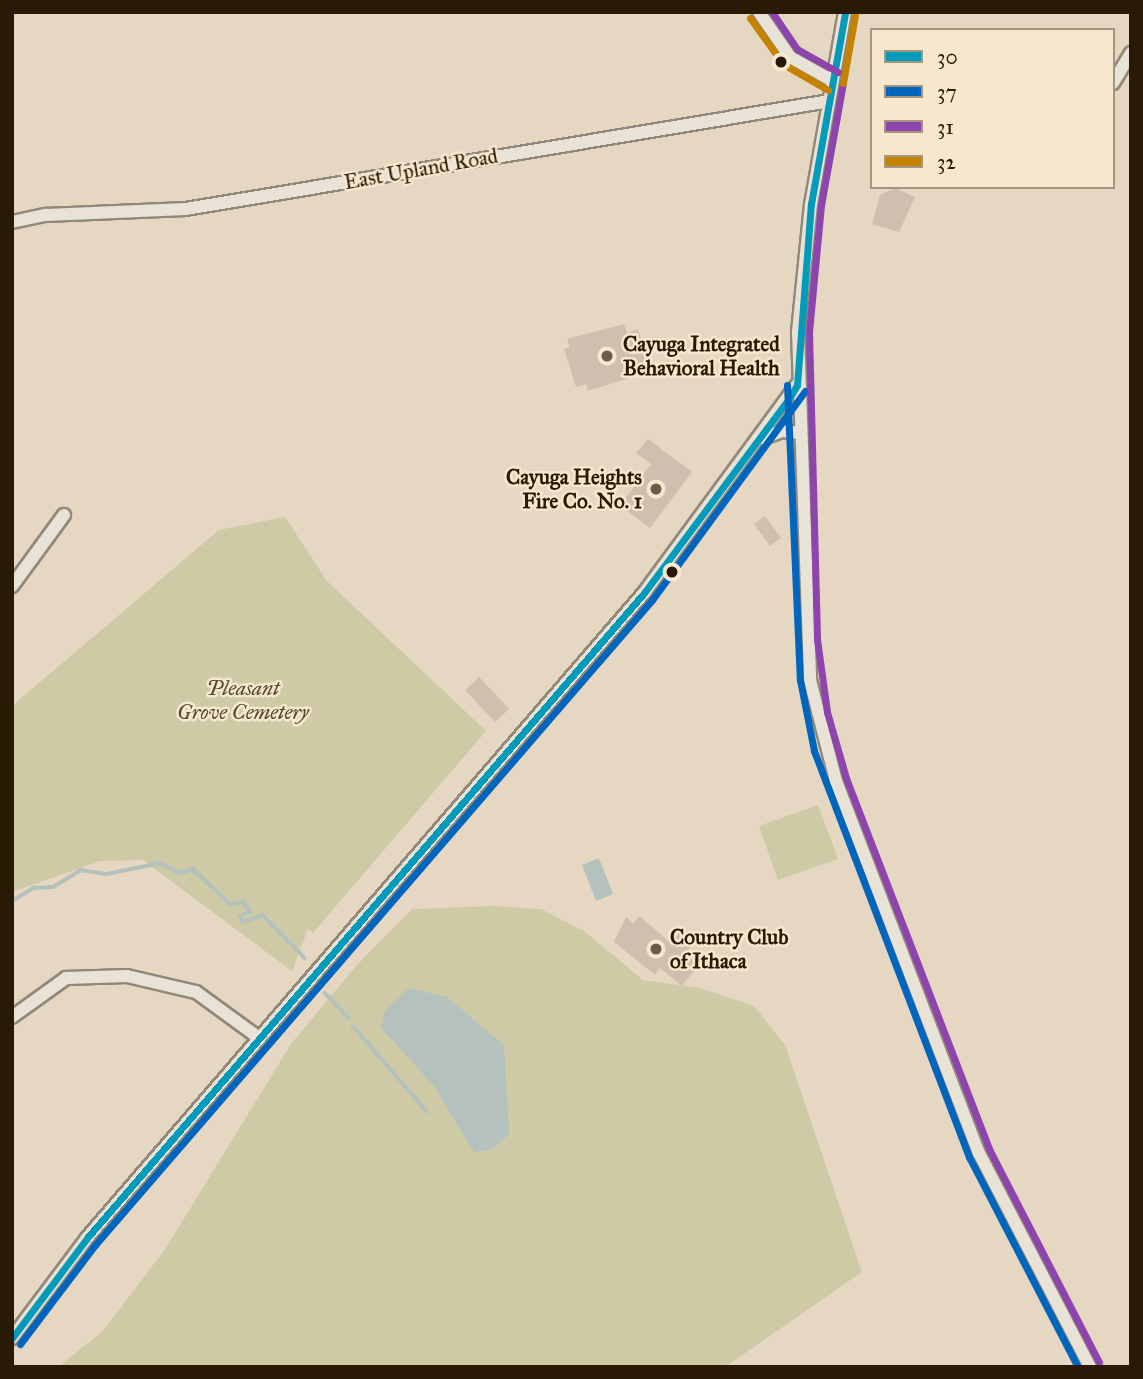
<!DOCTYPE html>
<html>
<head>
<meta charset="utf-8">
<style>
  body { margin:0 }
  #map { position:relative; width:1143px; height:1379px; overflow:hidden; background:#e5d7c2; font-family:"IM FELL Great Primer",serif }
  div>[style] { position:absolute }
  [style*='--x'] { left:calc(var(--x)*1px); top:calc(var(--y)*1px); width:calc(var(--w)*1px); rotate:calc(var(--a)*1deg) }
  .green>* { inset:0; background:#cdcaa5 }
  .water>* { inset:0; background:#b5c1bc }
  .stream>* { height:3.5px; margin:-1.75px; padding:0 1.75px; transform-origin:1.75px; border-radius:1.75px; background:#b5c1bc }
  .building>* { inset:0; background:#d1beaf }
  .roads { filter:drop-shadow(2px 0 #91887a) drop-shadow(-2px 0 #91887a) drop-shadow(0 2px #91887a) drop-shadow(0 -2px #91887a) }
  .minor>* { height:12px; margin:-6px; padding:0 6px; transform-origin:6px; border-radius:6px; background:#e9e2d7 }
  .bus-1>* { height:7px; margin:-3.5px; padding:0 3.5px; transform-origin:3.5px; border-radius:3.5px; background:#049bba }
  .bus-2>* { height:7px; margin:-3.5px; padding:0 3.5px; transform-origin:3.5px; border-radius:3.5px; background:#0065bd }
  .bus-3>* { height:7px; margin:-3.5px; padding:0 3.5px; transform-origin:3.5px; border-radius:3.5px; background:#8e44ad }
  .bus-4>* { height:7px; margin:-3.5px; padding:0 3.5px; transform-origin:3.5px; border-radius:3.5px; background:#c38301 }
  .dots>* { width:19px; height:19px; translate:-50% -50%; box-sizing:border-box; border:4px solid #f7e7ce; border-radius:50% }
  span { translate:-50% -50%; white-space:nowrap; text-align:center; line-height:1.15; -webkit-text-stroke:5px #f7e7ce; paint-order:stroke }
  .street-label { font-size:21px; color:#281a05 }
  .poi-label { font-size:21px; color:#281a05; font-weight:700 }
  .left { translate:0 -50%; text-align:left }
  .right { translate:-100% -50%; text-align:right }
  .park-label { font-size:21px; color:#544c2e; font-style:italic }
  .frame { position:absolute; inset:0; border:14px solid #281a05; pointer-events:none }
  .legend { position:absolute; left:870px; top:28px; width:245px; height:161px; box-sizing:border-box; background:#f7e7ce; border:2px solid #a4957e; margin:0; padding:9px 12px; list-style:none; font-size:21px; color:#281a05 }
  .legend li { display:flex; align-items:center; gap:14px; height:35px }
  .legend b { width:35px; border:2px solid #a4957e }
</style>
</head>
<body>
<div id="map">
  <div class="green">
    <div style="clip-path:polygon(285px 517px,327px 581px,486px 731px,313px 933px,308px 929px,292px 971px,143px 860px,100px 861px,12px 892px,12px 706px,219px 530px)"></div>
    <div style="clip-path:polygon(818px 805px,838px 859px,778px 880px,759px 826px)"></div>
    <div style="clip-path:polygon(493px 906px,541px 909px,584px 931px,643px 980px,700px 988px,754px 1006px,785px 1045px,862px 1272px,725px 1367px,58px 1367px,103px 1331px,166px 1248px,291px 1044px,356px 966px,412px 909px)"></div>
  </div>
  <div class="water">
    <div style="clip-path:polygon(599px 858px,613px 894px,596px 901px,582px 865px)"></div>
    <div style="clip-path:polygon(409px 988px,447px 997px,504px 1045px,509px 1134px,492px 1149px,475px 1152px,470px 1146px,434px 1086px,381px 1028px,385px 1011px)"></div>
  </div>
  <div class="stream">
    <div style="--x:12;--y:901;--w:26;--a:-31"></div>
    <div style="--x:34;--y:888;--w:19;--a:-3"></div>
    <div style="--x:53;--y:887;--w:33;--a:-31"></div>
    <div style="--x:81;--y:870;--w:26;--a:9"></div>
    <div style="--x:107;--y:874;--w:54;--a:-11.7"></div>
    <div style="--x:160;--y:863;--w:22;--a:27"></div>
    <div style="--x:180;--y:873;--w:14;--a:-17"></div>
    <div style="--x:193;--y:869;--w:51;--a:43.4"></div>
    <div style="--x:230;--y:904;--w:14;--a:-8"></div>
    <div style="--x:244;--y:902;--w:12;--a:59"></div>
    <div style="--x:250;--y:912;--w:10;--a:156"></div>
    <div style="--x:241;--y:916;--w:6;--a:72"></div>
    <div style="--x:243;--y:922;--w:21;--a:-19"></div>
    <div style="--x:263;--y:915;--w:60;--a:45.7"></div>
    <div style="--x:325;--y:993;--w:35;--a:46"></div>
    <div style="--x:353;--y:1026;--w:113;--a:49"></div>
  </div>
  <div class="building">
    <div style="clip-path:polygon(895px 188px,915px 197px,899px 232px,872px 224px,880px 195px)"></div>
    <div style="clip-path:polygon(624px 324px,627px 333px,638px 329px,651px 371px,588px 391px,586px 384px,576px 387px,564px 349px,570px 347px,567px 339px)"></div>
    <div style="clip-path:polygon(648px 439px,692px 472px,650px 528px,620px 506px,651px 464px,636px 453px)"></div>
    <div style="clip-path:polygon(765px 516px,781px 538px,770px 546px,754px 524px)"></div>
    <div style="clip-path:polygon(479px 677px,509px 709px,495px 722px,465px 690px)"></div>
    <div style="clip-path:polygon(639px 916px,671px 943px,680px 932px,694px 943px,685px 954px,698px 966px,682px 986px,660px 968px,655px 975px,614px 942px,626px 917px,633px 923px)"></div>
  </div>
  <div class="roads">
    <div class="minor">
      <div style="--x:759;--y:12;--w:55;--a:55.4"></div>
      <div style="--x:790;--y:57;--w:49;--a:29.2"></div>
      <div style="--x:845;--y:12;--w:195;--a:100"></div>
      <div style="--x:811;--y:204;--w:129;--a:95.8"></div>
      <div style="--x:798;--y:332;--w:348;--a:88"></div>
      <div style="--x:810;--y:680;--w:104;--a:75.6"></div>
      <div style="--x:836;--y:781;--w:399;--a:69"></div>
      <div style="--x:979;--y:1153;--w:241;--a:62.6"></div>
      <div style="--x:1113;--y:83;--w:35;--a:-59"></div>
      <div style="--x:12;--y:222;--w:35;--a:-12"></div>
      <div style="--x:46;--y:215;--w:140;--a:-2.5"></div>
      <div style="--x:186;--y:209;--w:652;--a:-9.53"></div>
      <div style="--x:763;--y:438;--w:20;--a:-20"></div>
      <div style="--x:782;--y:431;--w:17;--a:7"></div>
      <div style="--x:12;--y:586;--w:88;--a:-53.8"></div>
      <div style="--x:12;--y:1017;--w:67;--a:-35.8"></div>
      <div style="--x:66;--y:978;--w:61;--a:-1.9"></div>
      <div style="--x:127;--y:976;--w:71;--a:13.1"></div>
      <div style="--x:196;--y:992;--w:78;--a:36.1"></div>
      <div style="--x:12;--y:1338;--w:125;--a:-53.1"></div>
      <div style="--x:87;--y:1238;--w:852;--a:-49.19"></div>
      <div style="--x:644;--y:593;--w:258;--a:-53.7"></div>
    </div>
  </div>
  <div class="bus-1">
    <div style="--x:12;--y:1338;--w:125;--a:-53.1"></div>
    <div style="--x:87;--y:1238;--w:852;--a:-49.19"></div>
    <div style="--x:644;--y:593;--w:244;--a:-53.3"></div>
    <div style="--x:790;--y:397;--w:14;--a:-60"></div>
    <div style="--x:797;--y:385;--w:182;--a:-85.6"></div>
    <div style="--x:811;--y:204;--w:194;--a:-79.9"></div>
  </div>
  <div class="bus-2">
    <div style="--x:787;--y:385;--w:295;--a:87.5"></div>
    <div style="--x:800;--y:680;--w:72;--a:78.8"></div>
    <div style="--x:814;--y:751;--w:435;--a:69.1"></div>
    <div style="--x:969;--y:1157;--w:237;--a:62.6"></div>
    <div style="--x:20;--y:1344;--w:124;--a:-52.9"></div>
    <div style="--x:95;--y:1245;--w:852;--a:-49.19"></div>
    <div style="--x:652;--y:600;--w:259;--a:-53.8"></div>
  </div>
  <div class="bus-3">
    <div style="--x:772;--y:12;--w:45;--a:56"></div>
    <div style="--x:797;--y:49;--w:47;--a:29.3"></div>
    <div style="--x:843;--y:83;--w:124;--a:100.2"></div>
    <div style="--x:821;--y:205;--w:128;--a:95.4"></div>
    <div style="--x:809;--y:332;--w:307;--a:88.5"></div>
    <div style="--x:817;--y:639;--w:74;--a:82.2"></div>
    <div style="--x:827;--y:712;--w:69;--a:73.9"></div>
    <div style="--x:846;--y:778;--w:398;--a:68.9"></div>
    <div style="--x:989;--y:1149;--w:240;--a:62.7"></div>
  </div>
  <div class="bus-4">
    <div style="--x:750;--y:18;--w:57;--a:54.3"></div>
    <div style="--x:783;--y:64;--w:52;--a:30"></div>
    <div style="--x:843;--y:83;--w:69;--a:-80"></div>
  </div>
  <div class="dots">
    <div style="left:781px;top:62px;background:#281a05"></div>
    <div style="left:607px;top:356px;background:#6a5c47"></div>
    <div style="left:656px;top:489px;background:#6a5c47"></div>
    <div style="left:672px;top:572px;background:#281a05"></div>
    <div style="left:656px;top:949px;background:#6a5c47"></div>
  </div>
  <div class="street-label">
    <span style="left:421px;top:169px;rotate:-10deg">East Upland Road</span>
  </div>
  <div class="poi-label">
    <span class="left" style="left:623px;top:356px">Cayuga Integrated<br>Behavioral Health</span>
    <span class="right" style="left:642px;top:489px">Cayuga Heights<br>Fire Co. No. 1</span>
    <span class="left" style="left:670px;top:949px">Country Club<br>of Ithaca</span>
  </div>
  <div class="park-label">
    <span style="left:243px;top:700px">Pleasant<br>Grove Cemetery</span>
  </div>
  <div class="frame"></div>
  <ul class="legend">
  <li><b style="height:9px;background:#049bba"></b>30</li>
  <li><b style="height:9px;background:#0065bd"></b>37</li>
  <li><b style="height:9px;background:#8e44ad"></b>31</li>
  <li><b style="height:9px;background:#c38301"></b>32</li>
  </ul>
</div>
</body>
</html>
